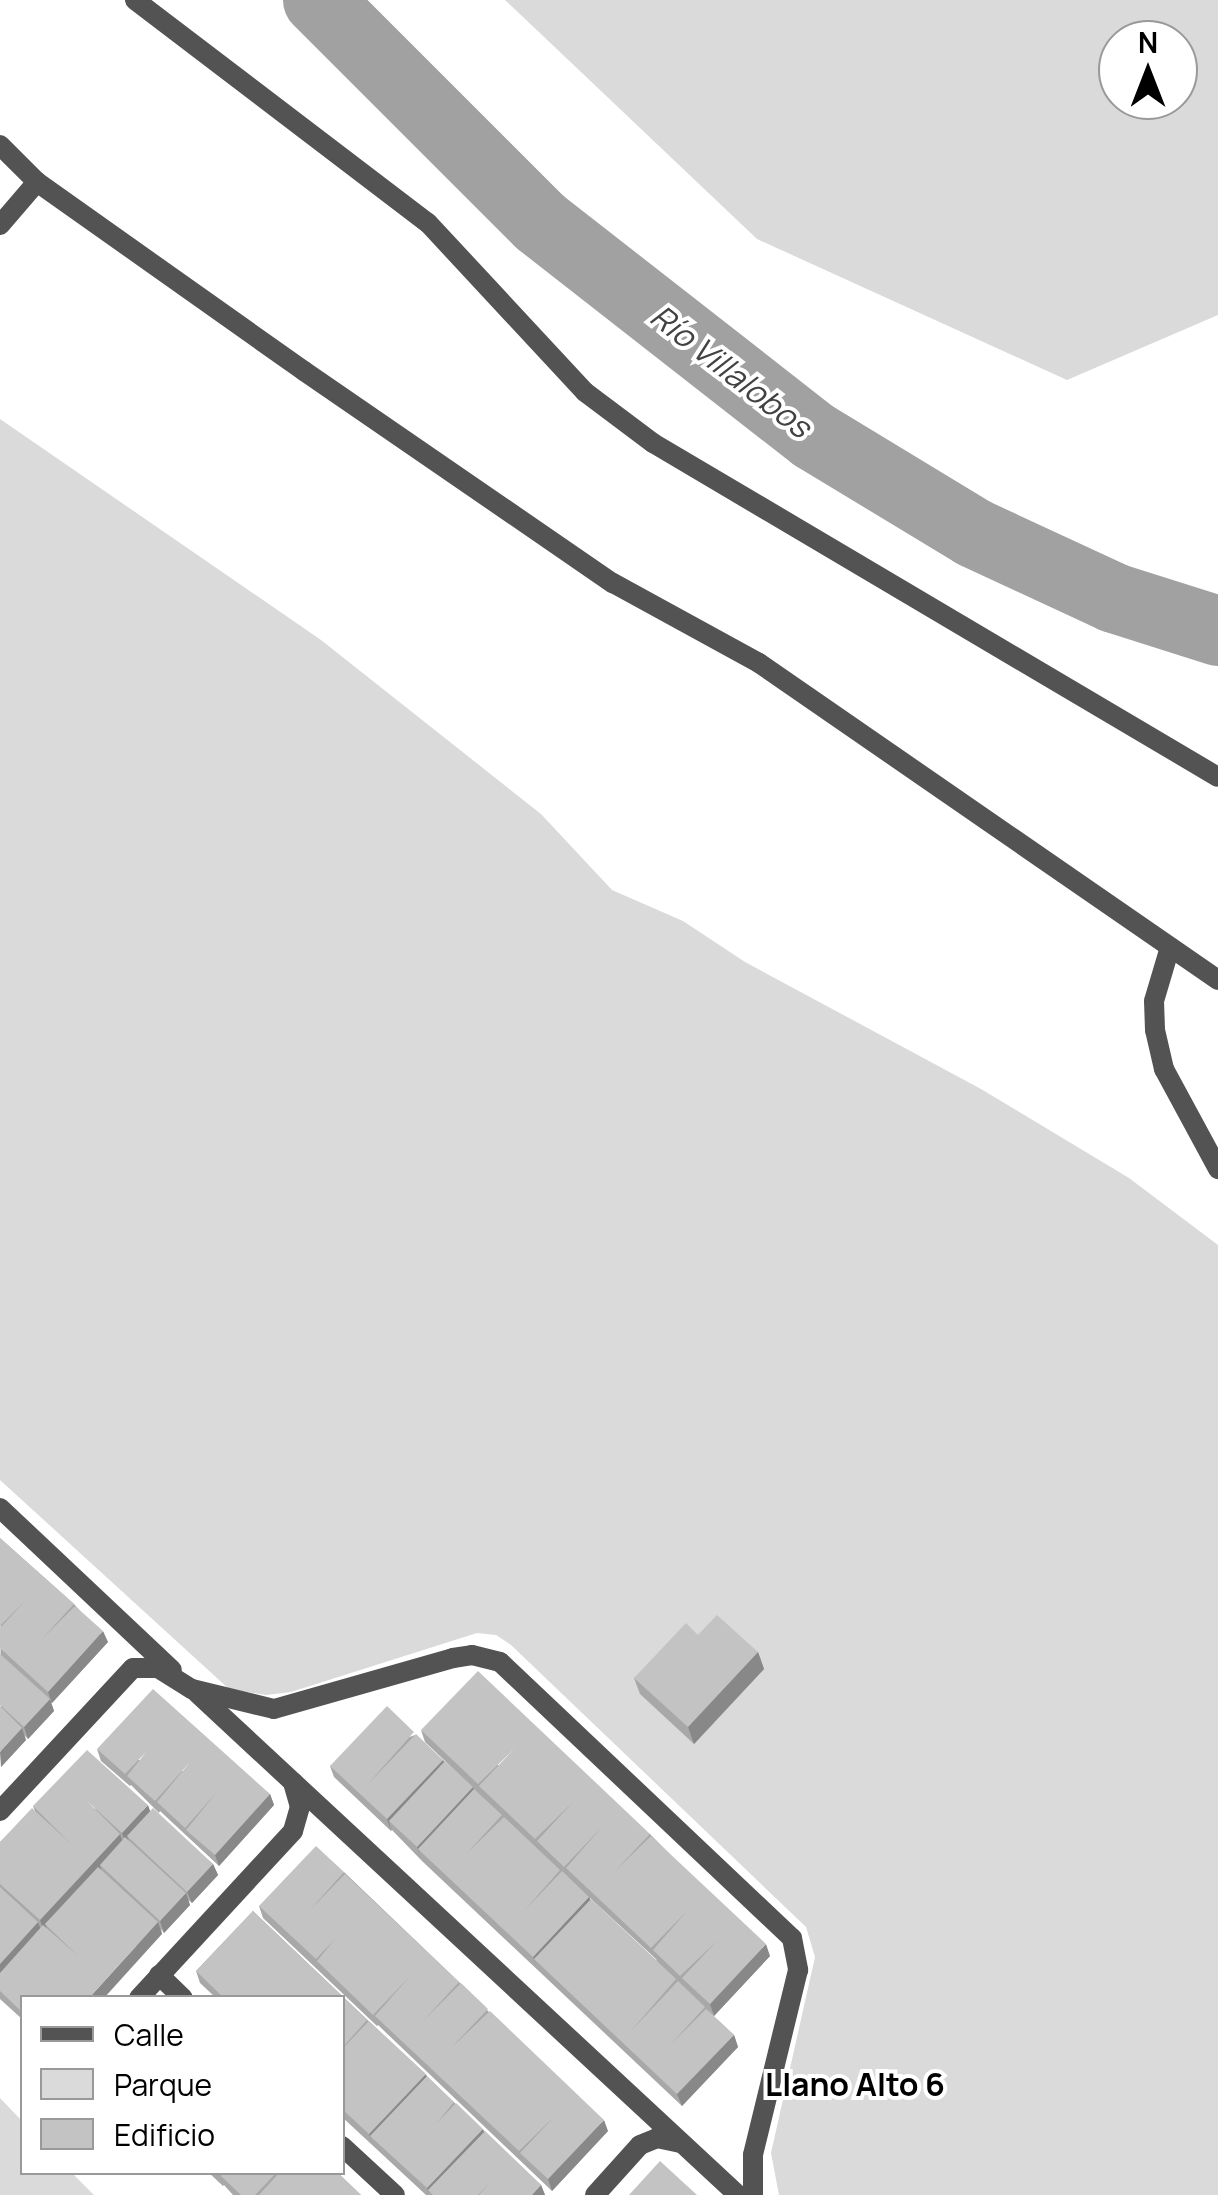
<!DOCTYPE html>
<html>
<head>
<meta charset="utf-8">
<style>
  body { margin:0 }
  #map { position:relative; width:1218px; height:2195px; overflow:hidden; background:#fff; font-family:Manrope,sans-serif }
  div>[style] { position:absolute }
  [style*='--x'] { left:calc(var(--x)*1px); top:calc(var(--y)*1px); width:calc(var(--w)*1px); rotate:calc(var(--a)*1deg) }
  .green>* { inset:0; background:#dadada }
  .river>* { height:70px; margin:-35px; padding:0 35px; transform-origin:35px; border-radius:35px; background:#a1a1a1 }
  .service>* { height:20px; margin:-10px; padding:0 10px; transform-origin:10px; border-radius:10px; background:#535353 }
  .minor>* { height:20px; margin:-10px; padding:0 10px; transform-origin:10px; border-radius:10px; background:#535353 }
  .wall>* { inset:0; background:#a8a8a8 }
  .shaded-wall>* { inset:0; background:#888 }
  .building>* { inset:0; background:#c3c3c3 }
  span { translate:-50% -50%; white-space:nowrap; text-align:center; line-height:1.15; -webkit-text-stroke:8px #fff; paint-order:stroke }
  .water-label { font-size:32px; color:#424242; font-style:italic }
  .neighbourhood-label { font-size:32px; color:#000; font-weight:700 }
  .legend { position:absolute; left:20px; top:1995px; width:325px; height:180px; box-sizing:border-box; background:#fff; border:2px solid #999; margin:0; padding:12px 18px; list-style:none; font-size:30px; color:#000 }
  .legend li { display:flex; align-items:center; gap:20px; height:50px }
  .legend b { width:50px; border:2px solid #999 }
  .north { position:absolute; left:1098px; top:20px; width:100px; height:100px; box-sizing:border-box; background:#fff; border:2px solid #999; border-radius:50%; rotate:0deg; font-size:28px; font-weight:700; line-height:40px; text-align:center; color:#000 }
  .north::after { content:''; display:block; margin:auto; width:35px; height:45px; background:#000; clip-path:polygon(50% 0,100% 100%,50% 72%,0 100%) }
</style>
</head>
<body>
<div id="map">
  <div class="green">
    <div style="clip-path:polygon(evenodd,505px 0,1218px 0,1218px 315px,1067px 380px,757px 239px,505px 0,1178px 40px,1178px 100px,1118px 100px,1118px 40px,1178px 40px)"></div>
    <div style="clip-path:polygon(0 419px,321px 640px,541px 814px,612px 890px,683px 921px,745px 962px,981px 1089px,1129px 1178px,1218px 1245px,1218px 2195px,779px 2195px,771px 2153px,815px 1957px,806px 1927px,511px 1645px,496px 1635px,477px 1633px,291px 1692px,266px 1695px,229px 1689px,0 1480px)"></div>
    <div style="clip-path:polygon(0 2098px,22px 2121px,22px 2172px,72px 2173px,94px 2195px,0 2195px)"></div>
  </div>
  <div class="river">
    <div style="--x:318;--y:0;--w:314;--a:45"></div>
    <div style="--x:540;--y:222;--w:348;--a:38"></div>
    <div style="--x:814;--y:436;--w:187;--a:31.2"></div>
    <div style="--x:974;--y:533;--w:154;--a:24.9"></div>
    <div style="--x:1114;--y:598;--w:109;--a:17.6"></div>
  </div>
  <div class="service">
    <div style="--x:135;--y:0;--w:368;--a:37.3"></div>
    <div style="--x:428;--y:223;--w:231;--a:47.1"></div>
    <div style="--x:585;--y:392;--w:85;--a:36.9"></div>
    <div style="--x:653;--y:443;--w:656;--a:30.59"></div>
    <div style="--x:1170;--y:947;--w:56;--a:106.5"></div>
    <div style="--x:1154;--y:1001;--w:29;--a:88"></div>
    <div style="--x:1155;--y:1030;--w:40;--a:77"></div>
    <div style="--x:1164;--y:1069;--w:114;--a:61.6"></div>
  </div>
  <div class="minor">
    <div style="--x:0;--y:145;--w:52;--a:45"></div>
    <div style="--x:37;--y:182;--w:327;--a:35.3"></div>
    <div style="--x:304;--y:371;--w:375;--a:34.5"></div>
    <div style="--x:613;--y:583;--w:166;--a:28.7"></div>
    <div style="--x:759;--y:663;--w:558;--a:34.63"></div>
    <div style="--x:0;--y:225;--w:57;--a:-49.3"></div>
    <div style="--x:0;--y:1508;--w:236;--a:43.3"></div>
    <div style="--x:197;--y:1693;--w:738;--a:42.86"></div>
    <div style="--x:0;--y:1811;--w:195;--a:-47.1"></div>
    <div style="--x:133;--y:1668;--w:25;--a:0"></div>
    <div style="--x:158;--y:1668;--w:40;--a:32"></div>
    <div style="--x:192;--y:1689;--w:84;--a:13.7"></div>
    <div style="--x:274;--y:1709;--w:186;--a:-15.9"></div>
    <div style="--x:453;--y:1658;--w:19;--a:-9"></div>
    <div style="--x:472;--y:1655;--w:29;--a:14"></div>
    <div style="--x:500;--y:1662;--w:402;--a:43.4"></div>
    <div style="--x:792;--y:1938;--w:33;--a:79"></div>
    <div style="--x:798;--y:1970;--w:190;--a:103.7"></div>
    <div style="--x:753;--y:2155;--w:40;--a:90"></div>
    <div style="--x:159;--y:1975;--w:33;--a:44"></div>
    <div style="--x:139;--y:1998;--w:227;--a:-47.3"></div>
    <div style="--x:293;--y:1831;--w:25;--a:-74"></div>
    <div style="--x:300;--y:1807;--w:26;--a:-106"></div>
    <div style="--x:342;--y:2146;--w:72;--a:42.8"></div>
    <div style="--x:595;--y:2195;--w:67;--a:-48"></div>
    <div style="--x:640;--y:2145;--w:18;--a:-22"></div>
    <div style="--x:657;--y:2138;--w:24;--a:12"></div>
  </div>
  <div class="wall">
    <div style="clip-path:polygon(0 1538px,74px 1604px,108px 1642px,52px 1703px,51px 1703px,54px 1711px,28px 1739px,24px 1735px,26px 1740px,1px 1767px)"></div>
    <div style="clip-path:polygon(698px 1635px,758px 1652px,764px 1669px,694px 1744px,640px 1694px,634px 1678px)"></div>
    <div style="clip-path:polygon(evenodd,421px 1730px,650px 1834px,770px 1956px,714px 2016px,705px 2008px,734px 2035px,738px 2047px,682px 2106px,422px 1861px,392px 1830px,391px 1831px,334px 1777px,330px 1766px,415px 1735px,462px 1777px,425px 1742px,421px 1730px,590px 1898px,656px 1959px,657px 1961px,590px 1899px,590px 1898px)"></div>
    <div style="clip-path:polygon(97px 1749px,270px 1794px,274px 1805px,219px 1866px,160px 1811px,159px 1813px,131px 1785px,130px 1786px,101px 1761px)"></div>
    <div style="clip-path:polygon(33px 1806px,150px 1811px,213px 1864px,218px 1875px,192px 1903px,188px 1900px,190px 1905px,164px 1933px,161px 1929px,162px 1934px,22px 1998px,22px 2019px,0 1999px,0 1842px,35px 1811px)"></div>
    <div style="clip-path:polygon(344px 1872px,459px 1982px,608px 2131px,552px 2191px,378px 2025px,377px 2026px,263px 1918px,259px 1906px)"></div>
    <div style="clip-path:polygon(253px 1911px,541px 2185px,545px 2195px,426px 2195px,342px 2117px,342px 1998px,216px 1998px,200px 1983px,196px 1971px)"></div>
    <div style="clip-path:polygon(208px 2172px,337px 2172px,361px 2195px,233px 2195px,224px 2185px,223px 2186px)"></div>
  </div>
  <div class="shaded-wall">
    <div style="clip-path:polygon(103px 1631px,108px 1642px,52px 1703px,48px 1692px)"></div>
    <div style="clip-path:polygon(758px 1652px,764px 1669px,694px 1744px,688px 1727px)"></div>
    <div style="clip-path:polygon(50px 1699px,54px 1711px,28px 1739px,24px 1727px)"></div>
    <div style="clip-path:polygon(22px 1728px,26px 1740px,1px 1767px,0 1752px)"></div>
    <div style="clip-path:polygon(443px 1760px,448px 1772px,389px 1821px,391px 1831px,387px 1819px)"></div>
    <div style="clip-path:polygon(473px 1787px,477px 1799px,418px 1849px,421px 1859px,417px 1847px)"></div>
    <div style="clip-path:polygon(270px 1794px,274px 1805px,219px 1866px,215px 1855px)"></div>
    <div style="clip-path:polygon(148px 1805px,152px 1816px,127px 1836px,129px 1841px,126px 1844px,122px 1833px)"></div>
    <div style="clip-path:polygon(120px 1834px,124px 1846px,100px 1865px,101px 1870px,45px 1924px,47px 1929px,44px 1932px,40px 1920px)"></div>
    <div style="clip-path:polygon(213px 1864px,218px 1875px,192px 1903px,187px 1892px)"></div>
    <div style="clip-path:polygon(186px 1893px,190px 1905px,164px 1933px,160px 1921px)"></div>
    <div style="clip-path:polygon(589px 1897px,594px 1909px,534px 1959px,537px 1968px,533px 1957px)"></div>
    <div style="clip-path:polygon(38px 1922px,42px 1933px,0 1980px,0 1964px)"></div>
    <div style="clip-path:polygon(158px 1922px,162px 1934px,104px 1998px,89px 1998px)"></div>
    <div style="clip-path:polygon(766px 1944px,770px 1956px,714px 2016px,710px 2004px)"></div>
    <div style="clip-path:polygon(734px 2035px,738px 2047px,682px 2106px,677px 2094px)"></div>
    <div style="clip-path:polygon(426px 2074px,430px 2086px,370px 2136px,373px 2145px,369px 2134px)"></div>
    <div style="clip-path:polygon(604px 2120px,608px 2131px,552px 2191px,548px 2179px)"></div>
    <div style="clip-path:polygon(483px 2129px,487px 2141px,428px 2190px,429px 2195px,427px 2188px)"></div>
    <div style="clip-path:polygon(541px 2185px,545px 2195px,532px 2195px)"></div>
  </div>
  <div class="building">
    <div style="clip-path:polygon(0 1538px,74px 1604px,41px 1640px,75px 1606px,103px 1631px,48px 1692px,0 1648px,0 1628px,26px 1600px,0 1626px)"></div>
    <div style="clip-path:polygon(717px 1615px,758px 1652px,688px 1727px,634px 1678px,686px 1623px,698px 1635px)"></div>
    <div style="clip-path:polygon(0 1654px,50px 1699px,24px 1727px,0 1705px)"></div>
    <div style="clip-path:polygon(478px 1671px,650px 1834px,615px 1871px,651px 1836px,766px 1944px,710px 2004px,682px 1978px,717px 1941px,680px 1976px,653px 1950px,687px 1911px,651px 1948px,566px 1868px,602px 1827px,564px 1867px,537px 1841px,573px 1802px,535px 1839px,479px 1786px,514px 1749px,478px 1784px,421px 1730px)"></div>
    <div style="clip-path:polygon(153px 1689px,270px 1794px,215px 1855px,186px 1830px,217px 1792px,185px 1828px,157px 1802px,191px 1761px,155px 1801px,127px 1776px,146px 1752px,125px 1774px,97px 1749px)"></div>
    <div style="clip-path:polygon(0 1706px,22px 1728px,0 1752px)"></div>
    <div style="clip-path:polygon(387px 1706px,414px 1732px,367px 1785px,416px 1734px,443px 1760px,387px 1819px,330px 1766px)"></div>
    <div style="clip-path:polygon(87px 1750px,148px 1805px,122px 1833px,87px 1801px,120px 1834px,40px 1920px,0 1884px,0 1842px,32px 1808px,72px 1845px,33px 1806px)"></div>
    <div style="clip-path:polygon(445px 1761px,473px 1787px,417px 1847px,389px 1821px)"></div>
    <div style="clip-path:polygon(474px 1789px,502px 1815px,467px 1853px,504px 1817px,560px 1870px,524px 1911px,562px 1871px,589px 1897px,533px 1957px,418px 1849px)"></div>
    <div style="clip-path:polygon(153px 1808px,213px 1864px,187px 1892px,127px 1836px)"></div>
    <div style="clip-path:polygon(125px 1837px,186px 1893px,160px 1921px,100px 1865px)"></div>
    <div style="clip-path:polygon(316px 1846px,344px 1872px,309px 1911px,345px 1874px,459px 1982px,423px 2021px,461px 1983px,488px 2009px,452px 2047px,490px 2011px,604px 2120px,548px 2179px,520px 2153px,555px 2116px,519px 2151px,375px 2016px,410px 1976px,373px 2015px,317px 1961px,335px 1939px,316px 1959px,259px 1906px)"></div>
    <div style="clip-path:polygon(98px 1867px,158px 1922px,89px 1998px,22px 1998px,22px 2012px,0 1991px,0 1973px,43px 1925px,78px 1956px,45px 1924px)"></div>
    <div style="clip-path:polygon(0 1887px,38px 1922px,0 1964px)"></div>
    <div style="clip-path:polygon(591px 1899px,676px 1979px,630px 2032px,678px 1981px,705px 2007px,670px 2045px,706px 2009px,734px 2035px,677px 2094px,534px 1959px)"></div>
    <div style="clip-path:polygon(253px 1911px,367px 2020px,342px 2048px,342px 1998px,224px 1998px,196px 1971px)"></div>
    <div style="clip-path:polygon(369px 2021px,426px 2074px,369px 2134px,342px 2109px,342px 2049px)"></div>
    <div style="clip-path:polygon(427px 2076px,454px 2102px,436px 2124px,456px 2103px,483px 2129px,427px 2188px,370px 2136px)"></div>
    <div style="clip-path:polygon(485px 2131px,541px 2185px,532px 2195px,479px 2195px,493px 2180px,478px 2195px,433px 2195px,428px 2190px)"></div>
    <div style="clip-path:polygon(660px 2161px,697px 2195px,629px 2195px)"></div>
    <div style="clip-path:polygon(224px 2172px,277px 2172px,255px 2195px,241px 2195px,221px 2176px)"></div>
    <div style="clip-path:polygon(280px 2172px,337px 2172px,361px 2195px,259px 2195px)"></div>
  </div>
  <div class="water-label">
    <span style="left:731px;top:371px;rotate:38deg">Río Villalobos</span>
  </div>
  <div class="neighbourhood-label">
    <span style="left:855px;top:2084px">Llano Alto 6</span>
  </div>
  <ul class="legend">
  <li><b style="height:12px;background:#535353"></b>Calle</li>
  <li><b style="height:28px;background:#dadada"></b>Parque</li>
  <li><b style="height:28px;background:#c3c3c3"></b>Edificio</li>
  </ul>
  <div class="north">N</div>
</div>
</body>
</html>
